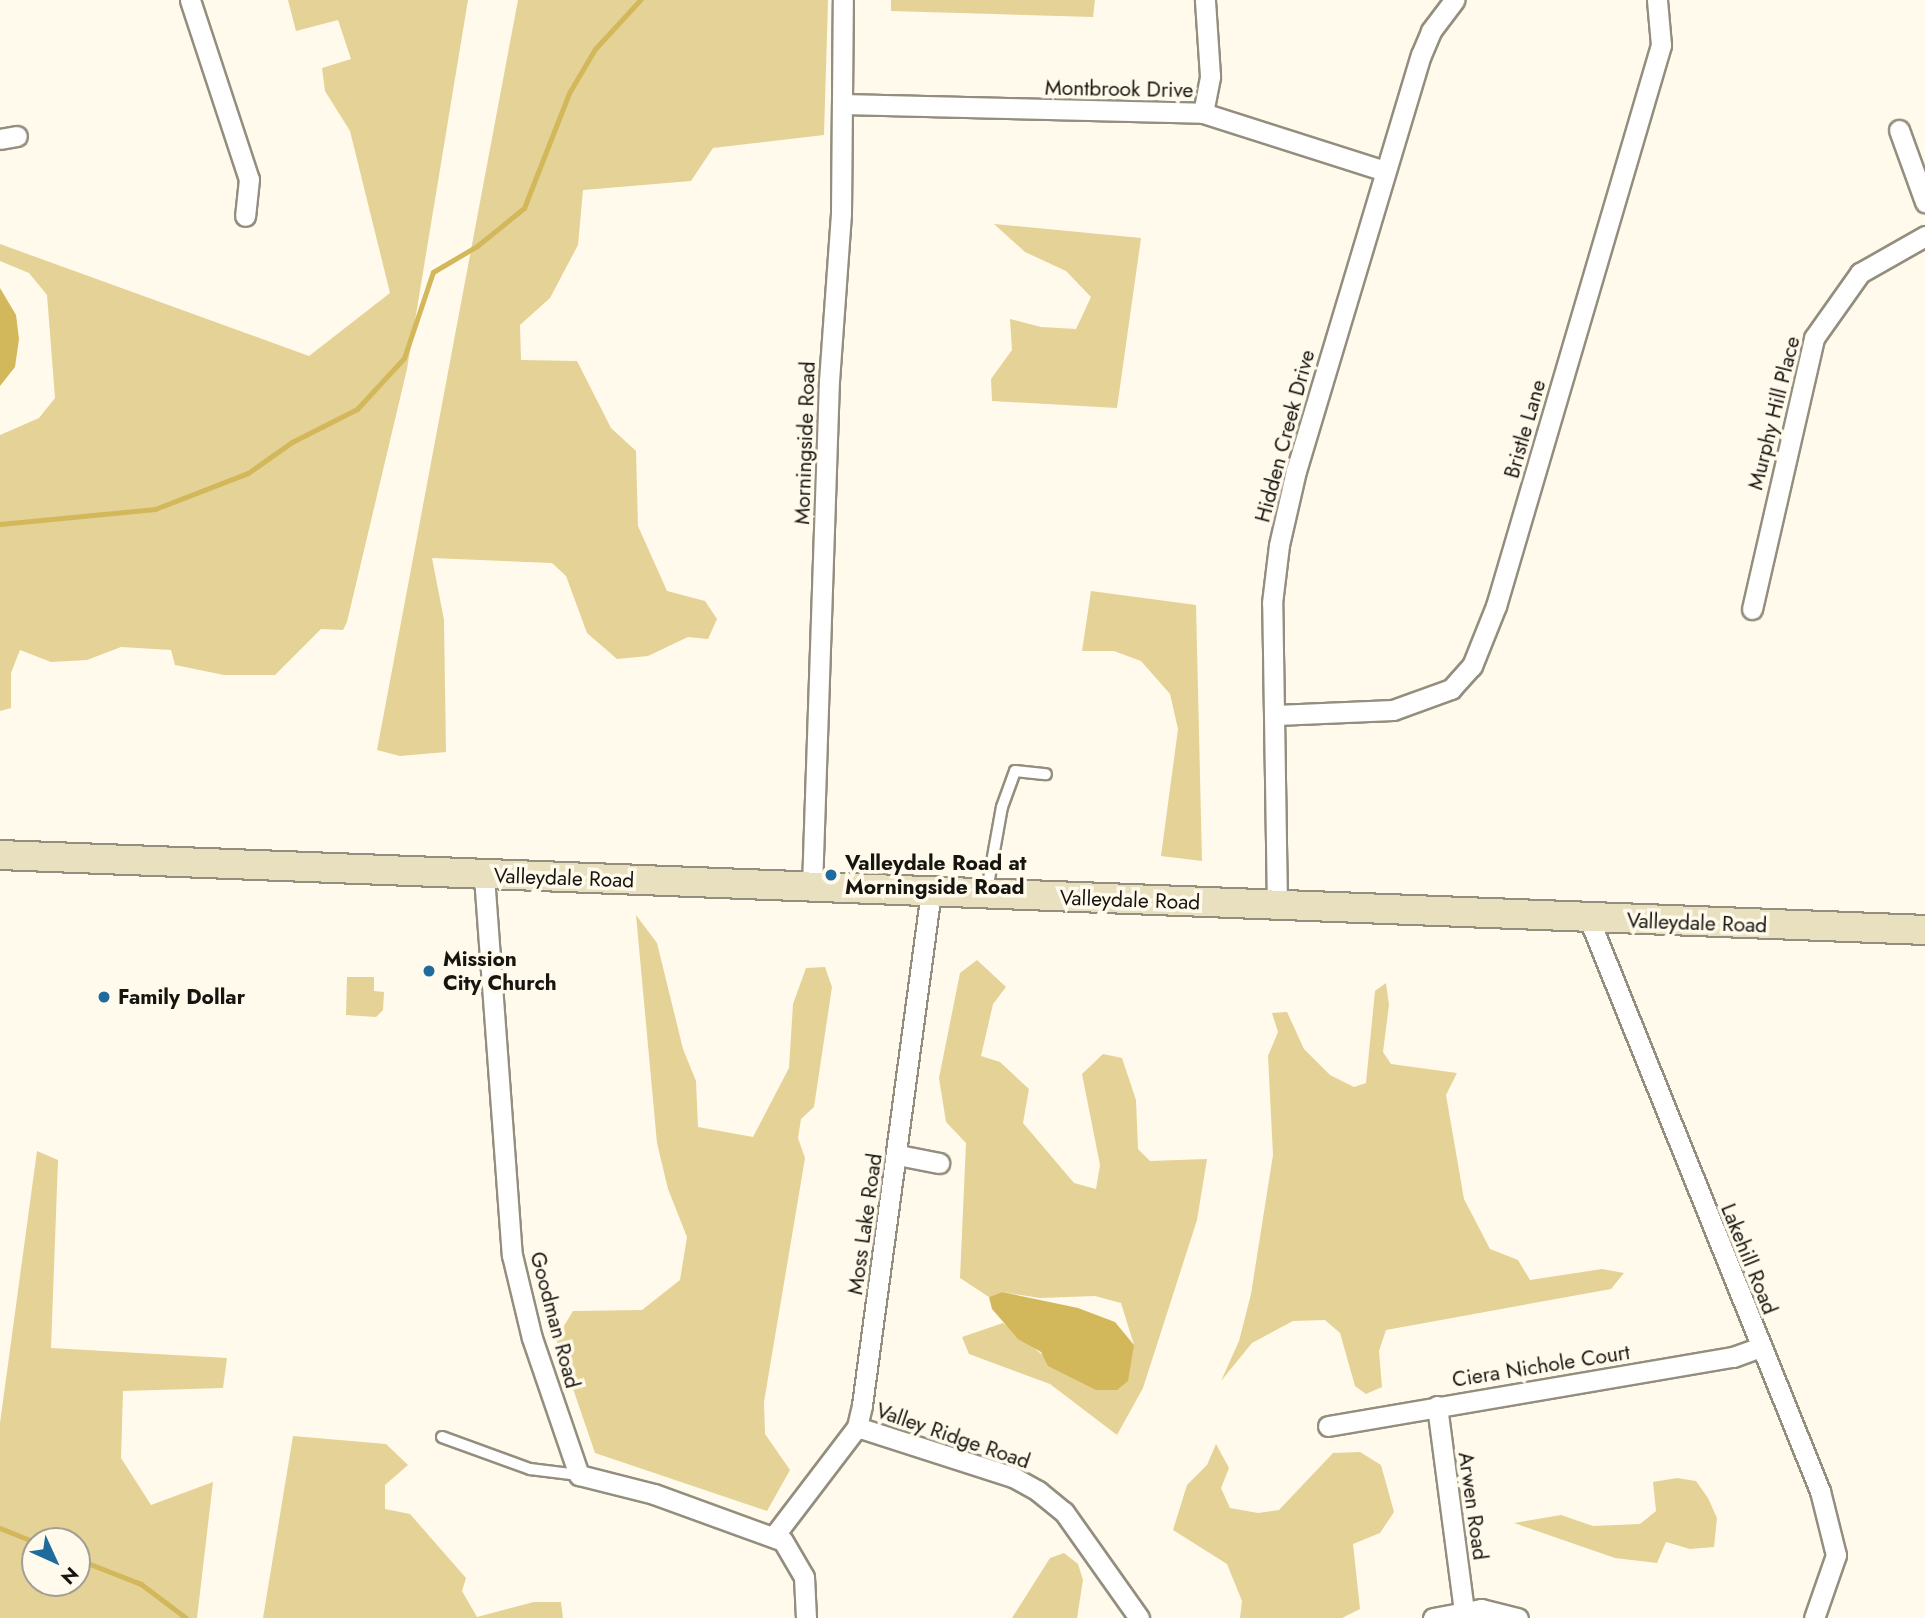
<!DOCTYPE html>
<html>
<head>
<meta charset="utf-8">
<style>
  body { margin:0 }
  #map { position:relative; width:1925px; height:1618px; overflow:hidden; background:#fffaec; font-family:Jost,sans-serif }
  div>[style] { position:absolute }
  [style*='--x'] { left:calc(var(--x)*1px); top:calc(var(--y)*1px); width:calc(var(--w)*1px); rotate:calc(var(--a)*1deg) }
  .green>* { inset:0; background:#e5d296 }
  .water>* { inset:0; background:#d3b75b }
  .stream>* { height:5px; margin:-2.5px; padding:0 2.5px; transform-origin:2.5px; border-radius:2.5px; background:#d3b75b }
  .roads { filter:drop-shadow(2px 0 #938e7d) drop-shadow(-2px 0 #938e7d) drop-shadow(0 2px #938e7d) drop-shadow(0 -2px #938e7d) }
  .lane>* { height:10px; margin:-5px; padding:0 5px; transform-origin:5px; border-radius:5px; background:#fff }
  .street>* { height:19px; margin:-9.5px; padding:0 9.5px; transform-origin:9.5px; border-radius:9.5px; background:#fff }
  .secondary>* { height:28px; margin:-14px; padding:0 14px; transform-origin:14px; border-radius:14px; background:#e9e0bf }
  .dots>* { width:19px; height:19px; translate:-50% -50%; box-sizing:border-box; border:4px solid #fffaec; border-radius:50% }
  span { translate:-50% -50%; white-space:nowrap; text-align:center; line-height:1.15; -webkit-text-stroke:7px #fffaec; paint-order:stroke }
  .street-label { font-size:21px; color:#17150f }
  .poi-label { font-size:21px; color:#17150f; font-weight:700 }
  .left { translate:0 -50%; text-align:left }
  .north { position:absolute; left:21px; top:1527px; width:70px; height:70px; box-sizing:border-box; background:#fffaec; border:2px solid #a29e94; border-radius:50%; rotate:135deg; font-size:19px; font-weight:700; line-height:28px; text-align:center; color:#17150f }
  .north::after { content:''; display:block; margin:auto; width:24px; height:32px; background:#1e6b9d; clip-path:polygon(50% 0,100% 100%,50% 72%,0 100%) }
</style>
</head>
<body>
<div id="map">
  <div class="green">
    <div style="clip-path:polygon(288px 0,468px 0,407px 369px,347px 622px,343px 630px,321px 629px,275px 675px,224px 675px,175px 665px,171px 650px,121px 647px,87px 660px,51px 662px,20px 650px,11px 673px,11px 708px,0 711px,0 435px,39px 418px,55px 398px,47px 295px,29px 273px,0 261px,0 244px,309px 356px,390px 293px,350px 131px,325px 91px,322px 68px,351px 59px,338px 20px,296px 31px)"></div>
    <div style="clip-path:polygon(518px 0,828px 0,824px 135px,713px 148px,691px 181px,583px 190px,578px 245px,550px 298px,520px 325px,521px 360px,577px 361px,611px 428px,636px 451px,638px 526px,667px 591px,705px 601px,717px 619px,708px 639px,688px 637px,648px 656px,617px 659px,587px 633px,566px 576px,552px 563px,432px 558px,444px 620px,446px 752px,400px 756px,377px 750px)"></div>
    <div style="clip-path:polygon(891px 0,1095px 0,1093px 17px,891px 11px)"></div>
    <div style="clip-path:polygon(994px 224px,1141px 238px,1117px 408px,992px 401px,991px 379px,1012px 350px,1010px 319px,1041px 327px,1076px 329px,1091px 297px,1066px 271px,1025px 252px)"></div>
    <div style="clip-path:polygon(1091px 591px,1196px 605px,1202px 861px,1161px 856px,1178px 729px,1170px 694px,1141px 661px,1114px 651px,1082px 651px)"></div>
    <div style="clip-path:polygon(636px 915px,657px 943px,683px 1049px,696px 1081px,698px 1127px,753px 1137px,789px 1068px,793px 1004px,806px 968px,825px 967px,832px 987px,814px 1107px,801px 1119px,798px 1138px,805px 1158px,764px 1402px,765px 1434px,790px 1470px,767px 1511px,595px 1453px,556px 1339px,573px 1311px,642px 1310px,680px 1280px,687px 1237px,668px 1189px,657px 1143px)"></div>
    <div style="clip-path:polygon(977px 960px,1006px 987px,993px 1004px,981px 1056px,1000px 1062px,1029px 1089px,1023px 1123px,1074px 1183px,1096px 1189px,1100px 1165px,1082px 1074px,1103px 1054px,1122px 1058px,1136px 1100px,1138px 1149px,1150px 1161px,1207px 1159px,1197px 1220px,1143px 1388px,1117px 1435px,1050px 1384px,969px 1354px,962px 1337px,1003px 1323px,1045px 1357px,1134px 1345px,1121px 1303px,1095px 1296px,1040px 1298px,1002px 1292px,989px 1297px,960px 1278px,966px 1143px,946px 1122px,939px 1078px,960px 973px)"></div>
    <div style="clip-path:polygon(347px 977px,374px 977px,374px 991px,384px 992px,383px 1010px,376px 1017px,346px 1015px)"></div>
    <div style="clip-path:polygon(1386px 983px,1389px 1005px,1383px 1052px,1391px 1064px,1457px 1073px,1446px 1095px,1464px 1199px,1490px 1249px,1518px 1260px,1530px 1280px,1602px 1269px,1624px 1273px,1611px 1289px,1386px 1330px,1379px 1351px,1382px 1387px,1366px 1394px,1355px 1386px,1340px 1333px,1325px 1320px,1293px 1321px,1252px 1343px,1221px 1381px,1239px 1341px,1251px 1294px,1273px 1155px,1268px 1056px,1278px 1032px,1272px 1013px,1287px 1012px,1304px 1049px,1330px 1075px,1354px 1087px,1366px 1083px,1375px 991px)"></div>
    <div style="clip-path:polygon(evenodd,37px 1151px,58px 1160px,51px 1348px,227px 1358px,223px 1388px,123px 1391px,121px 1458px,151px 1505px,213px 1482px,197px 1618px,0 1618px,0 1423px,37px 1151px,77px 1541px,77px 1583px,35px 1583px,35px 1541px,77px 1541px)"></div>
    <div style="clip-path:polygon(293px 1436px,386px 1444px,408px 1465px,385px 1485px,385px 1509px,410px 1514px,466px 1578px,462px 1591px,477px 1617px,534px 1602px,561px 1602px,563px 1618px,263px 1618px)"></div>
    <div style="clip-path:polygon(1216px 1444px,1229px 1468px,1221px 1488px,1230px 1508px,1258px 1513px,1279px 1510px,1333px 1453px,1360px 1452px,1381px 1465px,1394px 1512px,1380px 1533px,1353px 1544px,1360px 1609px,1342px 1618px,1240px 1618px,1242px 1601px,1227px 1564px,1173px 1530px,1187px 1485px,1207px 1465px)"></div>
    <div style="clip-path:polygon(1677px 1478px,1696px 1481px,1708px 1498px,1717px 1518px,1714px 1547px,1690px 1549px,1666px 1542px,1657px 1563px,1615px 1558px,1514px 1523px,1561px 1515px,1593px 1526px,1640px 1524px,1656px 1511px,1653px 1482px)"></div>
    <div style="clip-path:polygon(1064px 1553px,1078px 1564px,1083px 1580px,1077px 1618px,1012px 1618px,1050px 1558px)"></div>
  </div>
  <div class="water">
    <div style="clip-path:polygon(0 288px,16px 315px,19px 339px,15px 367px,0 386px)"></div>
    <div style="clip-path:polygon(1002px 1292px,1078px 1308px,1115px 1322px,1134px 1345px,1128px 1381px,1117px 1390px,1096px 1390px,1048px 1366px,1041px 1352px,1018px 1339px,992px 1309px,989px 1297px)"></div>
  </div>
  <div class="stream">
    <div style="--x:0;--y:524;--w:156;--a:-5.5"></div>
    <div style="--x:155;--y:509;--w:100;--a:-21.2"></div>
    <div style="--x:248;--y:473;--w:54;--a:-35.2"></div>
    <div style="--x:292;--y:442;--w:73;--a:-26.9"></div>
    <div style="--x:357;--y:409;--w:69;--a:-47.3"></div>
    <div style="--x:404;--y:358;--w:91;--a:-71.4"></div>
    <div style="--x:433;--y:272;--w:51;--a:-30.6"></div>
    <div style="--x:477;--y:246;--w:60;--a:-39"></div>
    <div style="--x:524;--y:208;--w:123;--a:-68.6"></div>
    <div style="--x:569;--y:93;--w:51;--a:-59.4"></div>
    <div style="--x:595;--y:49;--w:67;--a:-47.4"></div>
    <div style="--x:0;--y:1528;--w:38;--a:22"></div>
    <div style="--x:77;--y:1559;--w:69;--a:21.3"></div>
    <div style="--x:141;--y:1584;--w:56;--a:37.1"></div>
  </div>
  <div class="roads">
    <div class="lane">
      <div style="--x:987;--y:890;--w:84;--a:-79.8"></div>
      <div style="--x:1002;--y:807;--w:38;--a:-70"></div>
      <div style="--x:1015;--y:771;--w:31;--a:6"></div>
      <div style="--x:442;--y:1437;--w:94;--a:20"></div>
      <div style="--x:530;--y:1469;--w:49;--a:7"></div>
    </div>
    <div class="street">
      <div style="--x:190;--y:0;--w:188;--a:71.8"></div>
      <div style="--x:249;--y:179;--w:37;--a:96"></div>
      <div style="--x:842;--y:104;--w:361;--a:1.4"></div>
      <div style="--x:1203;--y:113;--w:191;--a:17.7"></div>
      <div style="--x:1203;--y:113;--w:38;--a:-79"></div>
      <div style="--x:1210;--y:76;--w:76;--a:-93.8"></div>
      <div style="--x:1899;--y:130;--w:77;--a:70.1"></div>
      <div style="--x:0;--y:139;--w:17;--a:-10"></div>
      <div style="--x:1752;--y:609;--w:278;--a:-77.1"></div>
      <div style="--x:1814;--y:338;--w:80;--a:-54.7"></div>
      <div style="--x:1860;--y:273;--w:75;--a:-29.6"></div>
      <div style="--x:1276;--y:715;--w:117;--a:-2.4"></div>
      <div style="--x:1393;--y:710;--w:62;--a:-19.9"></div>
      <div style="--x:1451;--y:689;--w:31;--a:-48"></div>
      <div style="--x:1472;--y:666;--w:65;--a:-68.2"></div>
      <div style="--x:1496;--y:606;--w:585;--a:-73.61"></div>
      <div style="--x:1661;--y:45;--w:45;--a:-95.1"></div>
      <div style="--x:484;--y:876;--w:380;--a:85.8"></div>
      <div style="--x:512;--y:1255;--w:85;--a:76.5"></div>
      <div style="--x:532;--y:1338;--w:145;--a:71.1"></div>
      <div style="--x:579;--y:1475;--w:77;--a:14.2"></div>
      <div style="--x:654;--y:1494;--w:137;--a:20"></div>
      <div style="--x:783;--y:1541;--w:42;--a:59.7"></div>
      <div style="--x:804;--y:1577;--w:41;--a:87.2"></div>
      <div style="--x:812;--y:887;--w:506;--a:-88.08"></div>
      <div style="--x:829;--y:381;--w:168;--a:-85.9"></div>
      <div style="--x:841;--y:213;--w:213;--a:-89.5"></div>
      <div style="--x:1277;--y:906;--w:303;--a:-90.9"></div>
      <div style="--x:1272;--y:603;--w:58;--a:-83.1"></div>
      <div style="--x:1279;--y:545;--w:76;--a:-77.1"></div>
      <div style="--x:1296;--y:471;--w:434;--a:-73.3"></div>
      <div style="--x:1421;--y:55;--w:26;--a:-67"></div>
      <div style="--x:1431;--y:31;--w:39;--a:-53"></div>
      <div style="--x:1589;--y:919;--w:617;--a:68.01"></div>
      <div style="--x:1820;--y:1491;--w:66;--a:76"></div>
      <div style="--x:1836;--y:1555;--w:67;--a:109.2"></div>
      <div style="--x:898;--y:1155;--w:42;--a:11"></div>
      <div style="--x:1437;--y:1406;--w:207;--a:82.5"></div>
      <div style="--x:1328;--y:1426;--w:411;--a:-9.7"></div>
      <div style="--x:1733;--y:1357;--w:29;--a:-20"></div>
      <div style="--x:857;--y:1427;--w:164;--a:17.8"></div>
      <div style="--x:1013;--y:1477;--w:29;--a:29"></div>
      <div style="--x:1038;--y:1491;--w:33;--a:39"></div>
      <div style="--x:1064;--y:1512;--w:130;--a:54.7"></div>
      <div style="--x:774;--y:1536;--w:137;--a:-52.7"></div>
      <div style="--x:857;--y:1427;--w:23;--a:-77"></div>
      <div style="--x:862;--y:1405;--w:519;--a:-82.35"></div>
      <div style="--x:1433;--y:1618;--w:49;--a:-10.6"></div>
      <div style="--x:1481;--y:1609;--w:38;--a:14"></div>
    </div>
    <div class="secondary">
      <div style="--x:0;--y:855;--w:1926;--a:2.23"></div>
    </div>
  </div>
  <div class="dots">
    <div style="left:831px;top:875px;background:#1e6b9d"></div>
    <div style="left:429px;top:971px;background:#1e6b9d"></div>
    <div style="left:104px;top:997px;background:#1e6b9d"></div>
  </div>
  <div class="street-label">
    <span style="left:1119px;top:89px;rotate:1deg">Montbrook Drive</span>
    <span style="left:1774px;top:413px;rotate:-76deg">Murphy Hill Place</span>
    <span style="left:1525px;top:429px;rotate:-74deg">Bristle Lane</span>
    <span style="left:1285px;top:436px;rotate:-75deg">Hidden Creek Drive</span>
    <span style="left:805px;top:443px;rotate:-88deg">Morningside Road</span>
    <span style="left:564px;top:878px;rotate:2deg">Valleydale Road</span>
    <span style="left:1130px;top:900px;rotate:2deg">Valleydale Road</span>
    <span style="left:1697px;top:923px;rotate:2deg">Valleydale Road</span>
    <span style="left:865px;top:1224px;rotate:-82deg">Moss Lake Road</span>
    <span style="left:1749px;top:1259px;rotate:68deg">Lakehill Road</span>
    <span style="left:555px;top:1320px;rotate:75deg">Goodman Road</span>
    <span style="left:1541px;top:1366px;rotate:-9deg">Ciera Nichole Court</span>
    <span style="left:953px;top:1436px;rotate:19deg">Valley Ridge Road</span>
    <span style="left:1473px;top:1506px;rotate:82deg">Arwen Road</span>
  </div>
  <div class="poi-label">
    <span class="left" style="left:845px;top:875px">Valleydale Road at<br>Morningside Road</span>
    <span class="left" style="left:443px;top:971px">Mission<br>City Church</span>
    <span class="left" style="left:118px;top:997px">Family Dollar</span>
  </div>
  <div class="north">N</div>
</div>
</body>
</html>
